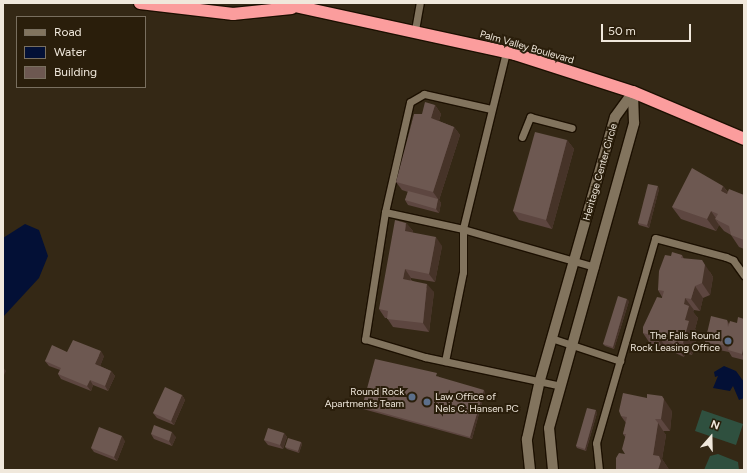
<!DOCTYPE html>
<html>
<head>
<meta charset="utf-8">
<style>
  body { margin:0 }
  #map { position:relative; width:747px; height:473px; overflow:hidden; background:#342815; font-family:Figtree,sans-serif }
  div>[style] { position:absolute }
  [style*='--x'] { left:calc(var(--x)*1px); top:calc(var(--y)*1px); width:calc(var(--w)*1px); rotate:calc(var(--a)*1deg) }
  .green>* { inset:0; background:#2f503f }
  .water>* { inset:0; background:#031036 }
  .roads { filter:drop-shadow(1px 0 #1c1001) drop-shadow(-1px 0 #1c1001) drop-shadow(0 1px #1c1001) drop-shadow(0 -1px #1c1001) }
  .lane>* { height:7px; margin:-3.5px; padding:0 3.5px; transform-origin:3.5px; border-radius:3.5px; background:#82745e }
  .street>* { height:10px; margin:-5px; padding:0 5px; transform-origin:5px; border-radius:5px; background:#82745e }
  .highway>* { height:12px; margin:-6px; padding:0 6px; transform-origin:6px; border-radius:6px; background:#fb9d9d }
  .wall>* { inset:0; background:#5d4640 }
  .shaded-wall>* { inset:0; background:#463328 }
  .building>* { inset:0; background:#6d5851 }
  .dots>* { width:11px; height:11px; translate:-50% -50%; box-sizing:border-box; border:2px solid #2a1e0b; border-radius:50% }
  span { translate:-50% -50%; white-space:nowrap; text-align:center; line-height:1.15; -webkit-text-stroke:4px #2a1e0b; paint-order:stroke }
  .street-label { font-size:10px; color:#f0e8dc }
  .poi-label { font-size:10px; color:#f0e8dc }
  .right { translate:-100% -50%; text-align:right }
  .left { translate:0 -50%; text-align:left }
  .frame { position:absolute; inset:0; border:4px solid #f0e8dc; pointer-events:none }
  .legend { position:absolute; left:16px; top:16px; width:130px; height:72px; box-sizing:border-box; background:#2a1e0b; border:1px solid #796f5f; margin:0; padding:5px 7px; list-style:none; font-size:12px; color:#f0e8dc }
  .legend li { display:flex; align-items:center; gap:8px; height:20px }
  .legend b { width:20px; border:1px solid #796f5f }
  .north { position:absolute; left:691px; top:417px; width:40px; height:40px; -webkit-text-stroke:3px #2a1e0b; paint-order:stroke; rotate:20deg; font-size:11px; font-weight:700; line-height:16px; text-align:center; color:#f0e8dc }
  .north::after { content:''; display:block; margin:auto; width:14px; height:18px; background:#f0e8dc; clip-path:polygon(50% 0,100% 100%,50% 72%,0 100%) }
  .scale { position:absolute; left:601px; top:24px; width:90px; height:18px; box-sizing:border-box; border:2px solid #f0e8dc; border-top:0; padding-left:5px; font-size:12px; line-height:14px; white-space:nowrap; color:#f0e8dc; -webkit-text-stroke:3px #2a1e0b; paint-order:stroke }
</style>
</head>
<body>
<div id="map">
  <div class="green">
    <div style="clip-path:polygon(702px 410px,743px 424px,736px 445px,695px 431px)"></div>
    <div style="clip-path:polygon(718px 454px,738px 462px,739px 470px,704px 470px,710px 456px)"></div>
  </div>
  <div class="water">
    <div style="clip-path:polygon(25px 224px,39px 230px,48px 256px,39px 278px,3px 317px,3px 238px)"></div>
    <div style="clip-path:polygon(724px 366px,736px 371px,744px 382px,744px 398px,739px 400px,733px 386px,730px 391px,713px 388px,718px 376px,715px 377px,714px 372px)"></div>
  </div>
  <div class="roads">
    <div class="lane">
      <div style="--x:415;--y:30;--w:27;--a:-80"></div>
      <div style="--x:506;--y:52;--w:182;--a:103.7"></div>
      <div style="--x:463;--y:229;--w:137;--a:16.1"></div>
      <div style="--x:491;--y:109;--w:69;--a:-167.4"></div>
      <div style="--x:424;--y:94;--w:16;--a:150"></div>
      <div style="--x:410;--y:102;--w:113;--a:102.8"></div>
      <div style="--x:385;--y:212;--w:129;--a:98.9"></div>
      <div style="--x:365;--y:339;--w:63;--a:16.7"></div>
      <div style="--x:425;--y:357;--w:139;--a:12"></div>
      <div style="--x:522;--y:137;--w:22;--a:-68"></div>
      <div style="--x:530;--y:117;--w:43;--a:14.7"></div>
      <div style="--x:385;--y:212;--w:80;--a:12.3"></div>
      <div style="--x:463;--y:229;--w:43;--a:90"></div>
      <div style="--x:463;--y:272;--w:91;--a:101.4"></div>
      <div style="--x:551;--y:338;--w:73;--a:18.4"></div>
      <div style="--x:599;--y:470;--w:27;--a:-96"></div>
      <div style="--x:596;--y:443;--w:213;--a:-73.9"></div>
      <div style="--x:655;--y:238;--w:73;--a:15"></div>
      <div style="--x:726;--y:257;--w:8;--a:23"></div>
      <div style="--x:733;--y:260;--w:19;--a:54"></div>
    </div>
    <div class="street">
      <div style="--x:530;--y:470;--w:31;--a:-96"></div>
      <div style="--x:527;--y:439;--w:60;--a:-77.6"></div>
      <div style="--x:540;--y:380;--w:273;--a:-74.1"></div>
      <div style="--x:615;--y:117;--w:31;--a:-54"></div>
      <div style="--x:553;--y:470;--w:42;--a:-95.4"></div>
      <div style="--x:549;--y:428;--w:317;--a:-74.4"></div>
      <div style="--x:634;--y:123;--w:31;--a:-92"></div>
    </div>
    <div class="highway">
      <div style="--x:140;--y:3;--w:94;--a:6.7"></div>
      <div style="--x:233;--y:14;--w:59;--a:-5.8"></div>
      <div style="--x:281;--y:3;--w:239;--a:12.3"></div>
      <div style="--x:515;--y:54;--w:124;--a:17.9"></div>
      <div style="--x:633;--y:92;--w:121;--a:22.9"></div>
    </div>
  </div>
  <div class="wall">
    <div style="clip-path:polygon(435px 105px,441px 114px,439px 121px,454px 127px,460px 135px,439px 200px,441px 203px,439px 213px,408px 205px,405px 200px,408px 192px,402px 190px,396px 182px,422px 114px)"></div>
    <div style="clip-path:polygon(567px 140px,574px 149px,552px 229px,519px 220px,513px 211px)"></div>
    <div style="clip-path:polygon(723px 186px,728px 192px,744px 195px,744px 249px,739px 247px,731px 235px,724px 231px,719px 225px,716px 231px,681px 219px,672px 207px)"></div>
    <div style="clip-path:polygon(659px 189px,649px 228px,639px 225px,638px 223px)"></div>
    <div style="clip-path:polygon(406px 223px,413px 231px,412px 233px,442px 246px,435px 282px,411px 278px,411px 280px,434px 292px,429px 332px,393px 327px,387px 318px,385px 318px,379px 309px)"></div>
    <div style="clip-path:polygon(682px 255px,684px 259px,710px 272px,713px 277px,710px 295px,703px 298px,700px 311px,694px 310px,693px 312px,698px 318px,695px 329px,698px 333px,692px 355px,685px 353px,684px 357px,667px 349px,666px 353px,658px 350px,655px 346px,651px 345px,643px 333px,662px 298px,662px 297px,658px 290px,671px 256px)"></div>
    <div style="clip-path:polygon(629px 301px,614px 349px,605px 346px,603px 344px)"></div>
    <div style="clip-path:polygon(744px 319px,744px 360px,732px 357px,729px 352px,709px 348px,705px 342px,727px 320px,729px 324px,737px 323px)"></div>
    <div style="clip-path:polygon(67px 352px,104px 356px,100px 366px,111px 371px,115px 376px,108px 391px,93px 385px,91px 391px,61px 379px,58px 374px,60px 370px,49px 366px,45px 361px)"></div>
    <div style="clip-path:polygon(439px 376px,438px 377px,485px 392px,472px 439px,363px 409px,362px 407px)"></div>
    <div style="clip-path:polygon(182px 395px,185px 400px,174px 425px,157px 418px,153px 413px)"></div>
    <div style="clip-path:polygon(672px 411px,670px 431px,663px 431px,666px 435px,662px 459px,668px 468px,669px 470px,616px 470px,625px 454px,626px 438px,623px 434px,626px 423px,621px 416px)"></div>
    <div style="clip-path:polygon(597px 413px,586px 451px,577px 448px,576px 446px)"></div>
    <div style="clip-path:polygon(284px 433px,287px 437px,283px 449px,268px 445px,264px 440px)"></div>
    <div style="clip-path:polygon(151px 434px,176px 437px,172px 446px,154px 439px)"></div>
    <div style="clip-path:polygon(125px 441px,117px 461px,94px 452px,91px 448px)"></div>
    <div style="clip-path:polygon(301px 442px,302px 444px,299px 453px,287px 449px,285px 447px)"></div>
  </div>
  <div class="shaded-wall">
    <div style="clip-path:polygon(435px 105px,441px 114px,437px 126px,431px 118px)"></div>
    <div style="clip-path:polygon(454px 127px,460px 135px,439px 200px,441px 203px,439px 213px,436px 209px,438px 199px,433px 192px)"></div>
    <div style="clip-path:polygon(567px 140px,574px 149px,552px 229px,546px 220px)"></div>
    <div style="clip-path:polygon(658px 186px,659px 189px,649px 228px,647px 225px)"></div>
    <div style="clip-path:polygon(723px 186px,732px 198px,721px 191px)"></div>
    <div style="clip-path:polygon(711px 211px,718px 221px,715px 219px,719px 225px,716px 231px,707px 219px)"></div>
    <div style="clip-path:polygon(406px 223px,413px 231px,411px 240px,405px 231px)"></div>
    <div style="clip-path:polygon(436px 237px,442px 246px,435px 282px,429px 274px)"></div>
    <div style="clip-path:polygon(702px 260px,713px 277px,710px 295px,702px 283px)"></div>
    <div style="clip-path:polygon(405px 269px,411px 278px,409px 287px,403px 279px)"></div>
    <div style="clip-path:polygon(427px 284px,434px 292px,429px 332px,423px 323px)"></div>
    <div style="clip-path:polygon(695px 286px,703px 298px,700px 311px,691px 299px)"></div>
    <div style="clip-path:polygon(685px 298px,694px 310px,693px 312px,698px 318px,695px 329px,698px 333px,692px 355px,683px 343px,685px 320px,684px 304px)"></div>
    <div style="clip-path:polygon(627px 299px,629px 301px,614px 349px,613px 347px)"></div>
    <div style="clip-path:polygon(659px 337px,667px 349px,666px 353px,658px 340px)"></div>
    <div style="clip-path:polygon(677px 341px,685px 353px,684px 357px,676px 345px)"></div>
    <div style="clip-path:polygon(743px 349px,744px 351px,744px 358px,742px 354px)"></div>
    <div style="clip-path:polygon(101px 351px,104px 356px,99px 369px,95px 364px)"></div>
    <div style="clip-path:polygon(3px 367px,6px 371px,3px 377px)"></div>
    <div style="clip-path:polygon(111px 371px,115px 376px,108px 391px,105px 386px)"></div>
    <div style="clip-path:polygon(90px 380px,93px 385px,91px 391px,87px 386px)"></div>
    <div style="clip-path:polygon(484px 390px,485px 392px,472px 439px,470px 437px)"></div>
    <div style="clip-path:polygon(182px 395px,185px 400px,174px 425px,171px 421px)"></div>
    <div style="clip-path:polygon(662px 396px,672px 411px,670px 431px,661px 419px)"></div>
    <div style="clip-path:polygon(596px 410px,597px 413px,586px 451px,585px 449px)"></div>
    <div style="clip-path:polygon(658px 423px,666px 435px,662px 459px,668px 468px,669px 470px,658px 470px,653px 455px)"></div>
    <div style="clip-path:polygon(172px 432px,176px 437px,172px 446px,169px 441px)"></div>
    <div style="clip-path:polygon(284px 433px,287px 437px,283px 449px,280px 445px)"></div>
    <div style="clip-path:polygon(122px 436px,125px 441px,117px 461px,114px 457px)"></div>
    <div style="clip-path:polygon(301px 442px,302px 444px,299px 453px,298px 451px)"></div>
  </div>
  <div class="building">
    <div style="clip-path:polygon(425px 102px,435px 105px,431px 118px,454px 127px,433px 192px,396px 182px,414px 114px,422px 114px)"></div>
    <div style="clip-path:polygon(535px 132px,567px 140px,546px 220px,513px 211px)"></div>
    <div style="clip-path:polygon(692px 168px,723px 186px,721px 191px,727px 194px,729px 189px,744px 195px,744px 240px,731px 235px,729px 226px,715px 219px,718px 214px,711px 211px,707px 219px,672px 207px)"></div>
    <div style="clip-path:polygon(648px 184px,658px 186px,647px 225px,638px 223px)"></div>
    <div style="clip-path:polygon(408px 191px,438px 199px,436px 209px,405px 200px)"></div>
    <div style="clip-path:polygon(395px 220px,406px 223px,405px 231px,436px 237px,429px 274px,405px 269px,403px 279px,427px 284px,423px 323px,387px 319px,388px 311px,379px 309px)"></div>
    <div style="clip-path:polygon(672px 252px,682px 255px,681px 258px,702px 260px,705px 265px,702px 283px,695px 286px,691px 299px,685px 298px,684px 304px,689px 306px,685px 320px,689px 321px,683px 343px,677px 341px,676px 345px,659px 337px,658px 340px,649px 338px,650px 335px,643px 333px,643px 327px,657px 297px,662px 298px,664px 291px,658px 290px,659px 271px,665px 255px,671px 256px)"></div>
    <div style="clip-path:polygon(618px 296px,627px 299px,613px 347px,603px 344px)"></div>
    <div style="clip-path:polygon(711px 316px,727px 320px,728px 327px,730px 321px,737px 323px,738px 317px,744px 319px,744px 350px,743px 349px,742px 354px,728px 350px,729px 346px,705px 342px)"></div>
    <div style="clip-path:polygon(73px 340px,101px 351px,95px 364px,111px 371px,105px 386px,90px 380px,87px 386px,58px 374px,61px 368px,45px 361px,52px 345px,67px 352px)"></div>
    <div style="clip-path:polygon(375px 359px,437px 373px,436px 376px,484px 390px,470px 437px,362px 407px)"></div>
    <div style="clip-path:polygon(165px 387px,182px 395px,171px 421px,153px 413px)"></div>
    <div style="clip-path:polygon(623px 393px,647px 398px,647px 394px,662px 396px,664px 399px,661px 419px,655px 419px,658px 423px,653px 455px,659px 456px,661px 461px,658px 470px,616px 470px,616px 458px,619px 453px,625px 454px,622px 449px,626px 434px,623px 434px,627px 417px,621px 416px,619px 411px)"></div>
    <div style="clip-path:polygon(587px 408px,596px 410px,585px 449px,576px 446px)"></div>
    <div style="clip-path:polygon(154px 425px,172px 432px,169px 441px,151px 434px)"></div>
    <div style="clip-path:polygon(99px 427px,122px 436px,114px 457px,91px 448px)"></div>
    <div style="clip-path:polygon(268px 428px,284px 433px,280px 445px,264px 440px)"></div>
    <div style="clip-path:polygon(288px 438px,301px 442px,298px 451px,285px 447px)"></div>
  </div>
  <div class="dots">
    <div style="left:728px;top:341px;background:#5c6f8a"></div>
    <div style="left:412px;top:397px;background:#5c6f8a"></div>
    <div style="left:427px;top:402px;background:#5c6f8a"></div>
  </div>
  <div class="street-label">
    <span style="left:527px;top:47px;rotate:16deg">Palm Valley Boulevard</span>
    <span style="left:600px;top:172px;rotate:-74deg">Heritage Center Circle</span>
  </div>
  <div class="poi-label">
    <span class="right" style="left:720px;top:341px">The Falls Round<br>Rock Leasing Office</span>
    <span class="right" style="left:404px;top:397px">Round Rock<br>Apartments Team</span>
    <span class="left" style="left:435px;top:402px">Law Office of<br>Nels C. Hansen PC</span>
  </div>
  <div class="frame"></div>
  <ul class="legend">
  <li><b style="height:5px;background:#82745e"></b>Road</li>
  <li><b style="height:11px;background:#031036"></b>Water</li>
  <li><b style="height:11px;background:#6d5851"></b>Building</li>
  </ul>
  <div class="north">N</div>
  <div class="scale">50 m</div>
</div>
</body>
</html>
